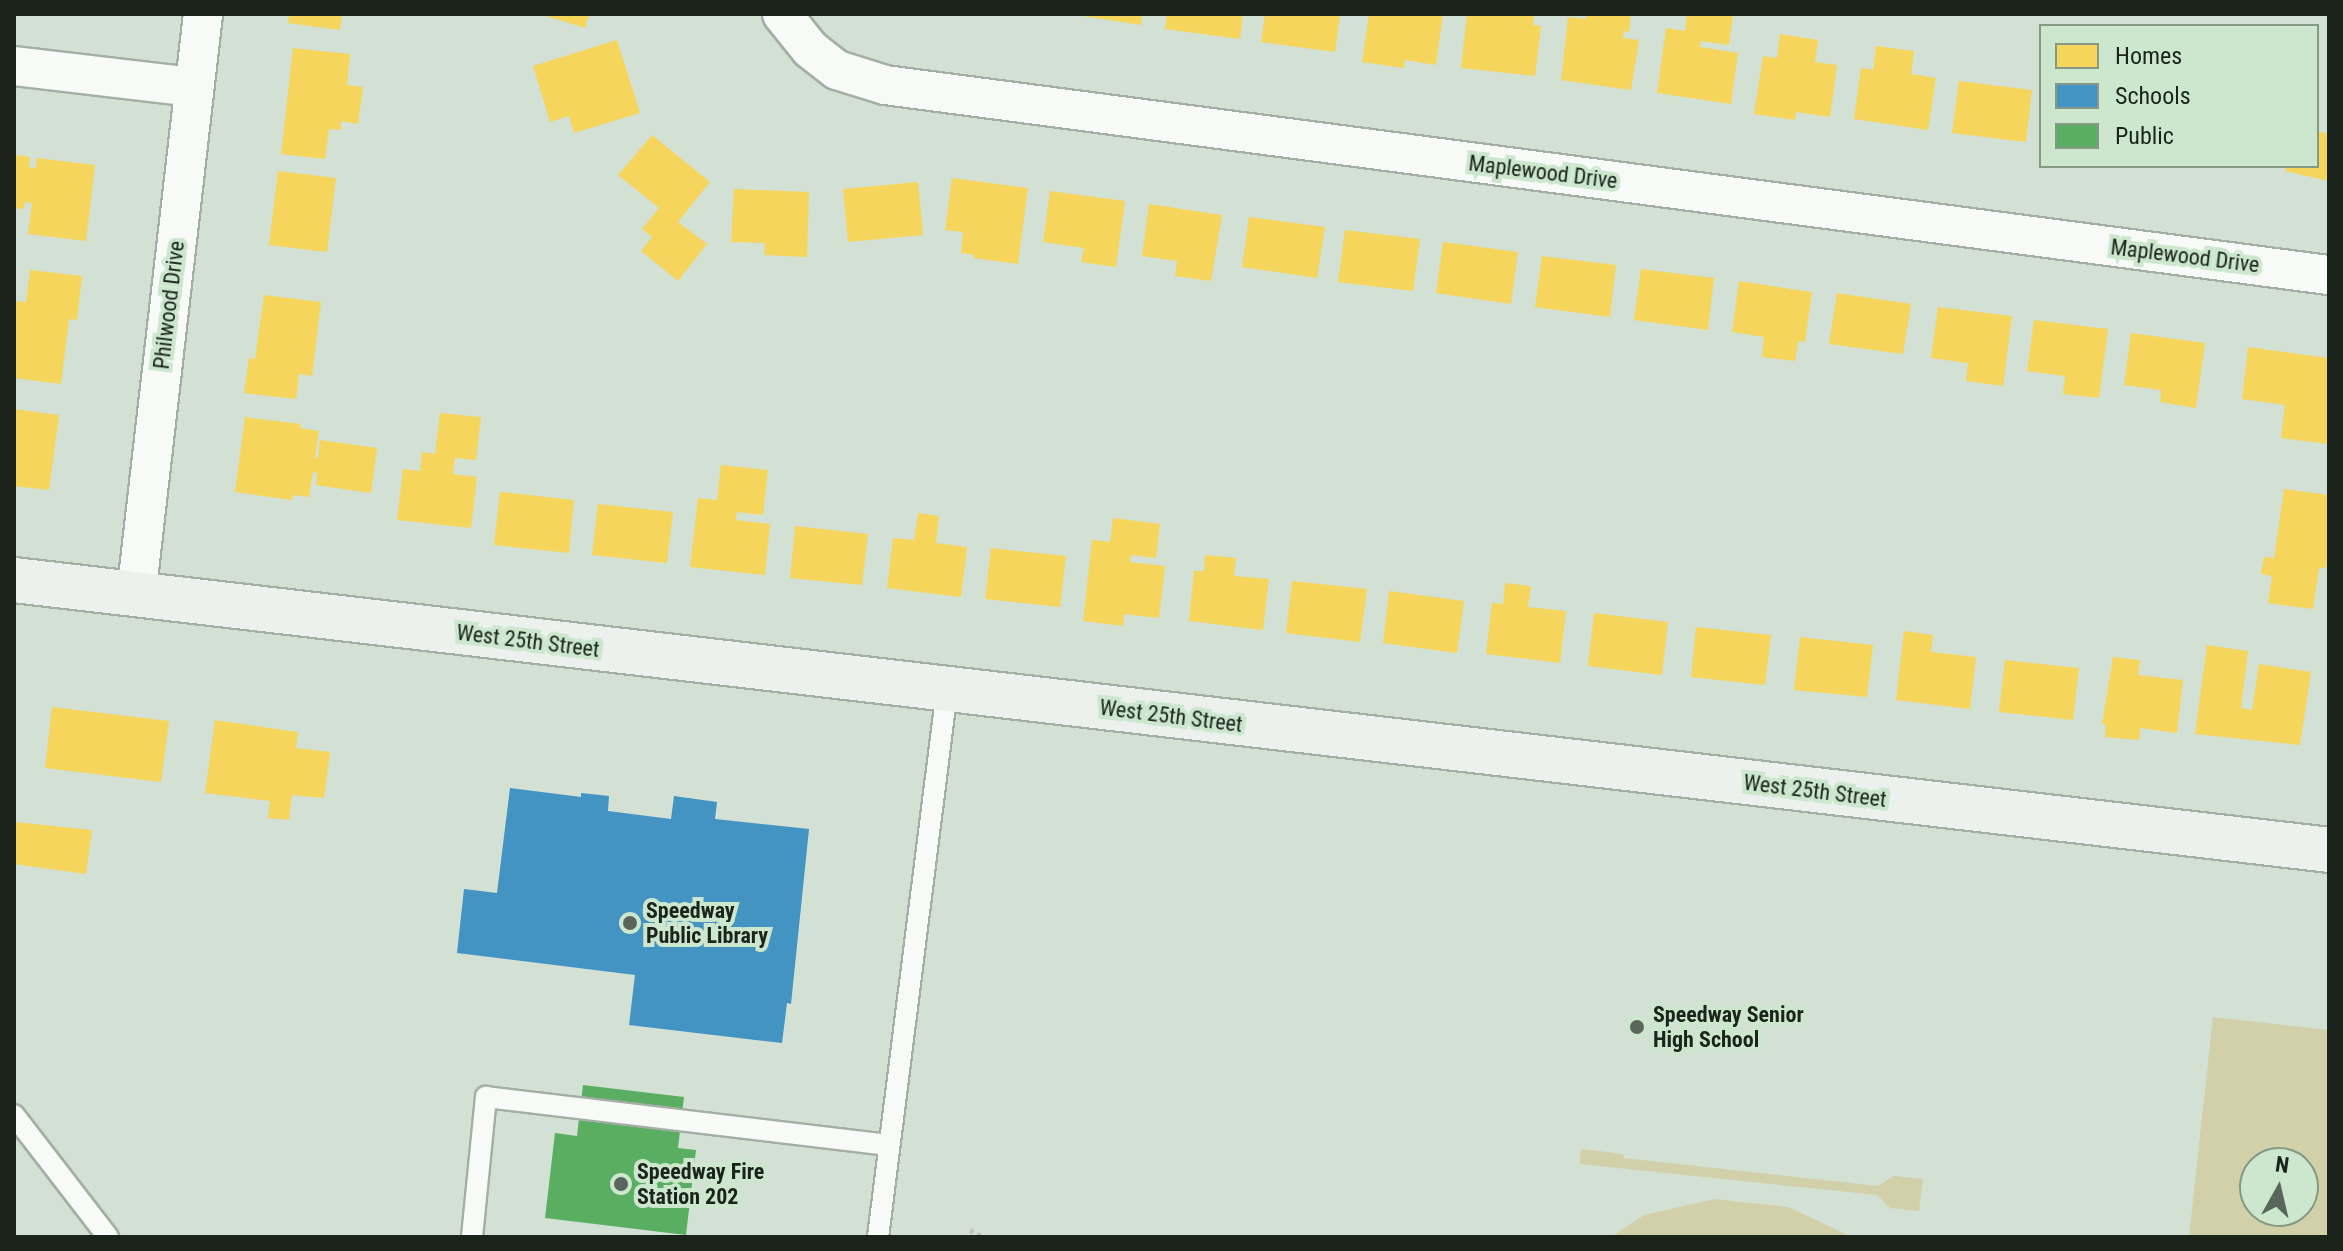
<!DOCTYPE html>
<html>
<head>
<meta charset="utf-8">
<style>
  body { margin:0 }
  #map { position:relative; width:2343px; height:1251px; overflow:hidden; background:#d2e1d3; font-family:"Roboto Condensed",sans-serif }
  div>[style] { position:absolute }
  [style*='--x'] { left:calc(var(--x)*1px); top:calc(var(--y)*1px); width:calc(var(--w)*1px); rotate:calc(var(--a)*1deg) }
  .green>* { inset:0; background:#d2d0a9 }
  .homes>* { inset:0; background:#f6d55c }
  .schools>* { inset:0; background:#4393c3 }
  .public>* { inset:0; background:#5aae61 }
  .path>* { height:5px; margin-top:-2.5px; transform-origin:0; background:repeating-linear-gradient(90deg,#bec2be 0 4px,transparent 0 8px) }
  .roads { filter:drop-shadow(2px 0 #a3afa4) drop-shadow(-2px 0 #a3afa4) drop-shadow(0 2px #a3afa4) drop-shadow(0 -2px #a3afa4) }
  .lane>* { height:20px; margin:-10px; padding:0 10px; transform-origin:10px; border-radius:10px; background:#f8faf8 }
  .street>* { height:38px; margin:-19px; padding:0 19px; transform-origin:19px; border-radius:19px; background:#f8faf8 }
  .secondary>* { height:44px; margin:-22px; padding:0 22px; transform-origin:22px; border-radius:22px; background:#ecf1ee }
  .dots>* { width:22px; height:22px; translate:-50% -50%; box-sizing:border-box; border:4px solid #cce7ce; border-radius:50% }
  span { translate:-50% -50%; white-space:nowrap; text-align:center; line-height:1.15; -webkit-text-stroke:8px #cce7ce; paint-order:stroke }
  .street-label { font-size:22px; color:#1a241b }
  .poi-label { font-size:22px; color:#1a241b; font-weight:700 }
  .left { translate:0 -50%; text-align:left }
  .frame { position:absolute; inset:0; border:16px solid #1a241b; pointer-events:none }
  .legend { position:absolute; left:2039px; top:24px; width:280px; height:144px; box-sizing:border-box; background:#cce7ce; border:2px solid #859986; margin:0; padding:10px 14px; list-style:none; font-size:24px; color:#1a241b }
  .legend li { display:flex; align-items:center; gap:16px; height:40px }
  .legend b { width:40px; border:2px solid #859986 }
  .north { position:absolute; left:2239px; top:1147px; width:80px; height:80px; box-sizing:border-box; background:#cce7ce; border:2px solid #859986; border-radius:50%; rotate:8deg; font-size:22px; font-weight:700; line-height:32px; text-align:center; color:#1a241b }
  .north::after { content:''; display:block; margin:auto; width:28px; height:36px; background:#5a665b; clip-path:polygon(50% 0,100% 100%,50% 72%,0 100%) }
</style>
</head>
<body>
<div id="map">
  <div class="green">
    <div style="clip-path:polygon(evenodd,2213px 1017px,2329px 1030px,2329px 1237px,2189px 1237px,2213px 1017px,2255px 1163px,2303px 1163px,2303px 1211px,2255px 1211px,2255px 1163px)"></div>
    <div style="clip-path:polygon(1581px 1149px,1623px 1154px,1624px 1158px,1878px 1186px,1894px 1176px,1923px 1179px,1919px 1211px,1890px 1208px,1877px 1195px,1580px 1164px)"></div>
    <div style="clip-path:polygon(1715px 1199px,1788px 1207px,1852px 1237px,1611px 1237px,1644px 1215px)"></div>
  </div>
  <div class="homes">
    <div style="clip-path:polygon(289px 14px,342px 14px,340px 30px,288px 23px)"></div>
    <div style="clip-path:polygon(540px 14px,589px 14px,585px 28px)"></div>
    <div style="clip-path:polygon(1070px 14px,1142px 14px,1141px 25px)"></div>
    <div style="clip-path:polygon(1167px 14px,1243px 14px,1240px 39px,1165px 29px)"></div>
    <div style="clip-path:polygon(1265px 14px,1340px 14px,1335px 52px,1261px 42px)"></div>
    <div style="clip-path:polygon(1369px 14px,1443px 14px,1436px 65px,1405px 60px,1404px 68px,1362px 62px)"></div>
    <div style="clip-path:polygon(1467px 14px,1534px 14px,1533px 25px,1541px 26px,1535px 76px,1461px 68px)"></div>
    <div style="clip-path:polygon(1587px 14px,1631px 14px,1629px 32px,1624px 31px,1623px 38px,1639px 40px,1631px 90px,1561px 80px,1568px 17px,1586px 19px)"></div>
    <div style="clip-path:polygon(1687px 14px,1733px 14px,1729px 45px,1701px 41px,1700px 47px,1738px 53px,1731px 104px,1657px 93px,1666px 28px,1685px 31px)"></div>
    <div style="clip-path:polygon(1780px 34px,1818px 40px,1815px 62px,1837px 65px,1830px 117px,1796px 112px,1795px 120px,1754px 114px,1763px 56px,1777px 58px)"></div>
    <div style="clip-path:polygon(617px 40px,640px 113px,574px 133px,569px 116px,550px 122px,533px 66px)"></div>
    <div style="clip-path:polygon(1876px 46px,1914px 51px,1911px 74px,1936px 78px,1928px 130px,1854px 119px,1861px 68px,1873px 70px)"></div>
    <div style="clip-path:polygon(293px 48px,350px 54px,347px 85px,363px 87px,358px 124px,341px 121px,341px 130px,329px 129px,325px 159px,281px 154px)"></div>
    <div style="clip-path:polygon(1959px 81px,2032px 90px,2026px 142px,1952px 133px)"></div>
    <div style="clip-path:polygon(2317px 131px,2329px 134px,2329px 181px,2285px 171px,2287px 166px,2317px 166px)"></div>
    <div style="clip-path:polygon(652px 135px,710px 182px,678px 222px,707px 244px,678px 281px,641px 251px,652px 237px,642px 229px,659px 208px,618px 175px)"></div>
    <div style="clip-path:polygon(14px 155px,30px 157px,29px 167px,36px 168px,37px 158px,95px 165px,86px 241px,28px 234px,32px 203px,25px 202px,24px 209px,14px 208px)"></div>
    <div style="clip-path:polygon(278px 171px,336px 178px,327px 252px,269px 245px)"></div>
    <div style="clip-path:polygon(952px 178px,1028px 188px,1018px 264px,974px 258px,974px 255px,961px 253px,963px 232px,945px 230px)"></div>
    <div style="clip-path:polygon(918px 182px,923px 235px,848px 242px,843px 189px)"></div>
    <div style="clip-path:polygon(734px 189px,809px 192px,807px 257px,764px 255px,765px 243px,731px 242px)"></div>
    <div style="clip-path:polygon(1050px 191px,1125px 201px,1116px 267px,1081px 262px,1084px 248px,1043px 242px)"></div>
    <div style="clip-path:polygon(1149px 204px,1222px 215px,1211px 281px,1175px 276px,1177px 261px,1142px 256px)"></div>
    <div style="clip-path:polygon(1249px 217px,1325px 227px,1317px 278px,1242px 267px)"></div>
    <div style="clip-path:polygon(1345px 230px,1420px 239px,1413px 291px,1338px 282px)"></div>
    <div style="clip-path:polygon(1443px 242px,1518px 252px,1511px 304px,1436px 293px)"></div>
    <div style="clip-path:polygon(1542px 256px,1616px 265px,1610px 317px,1535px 307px)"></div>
    <div style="clip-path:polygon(1641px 269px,1714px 278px,1708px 330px,1634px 320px)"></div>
    <div style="clip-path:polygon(30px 270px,82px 276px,77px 320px,69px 319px,61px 384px,14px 378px,15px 301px,26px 302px)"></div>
    <div style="clip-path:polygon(1739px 281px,1812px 292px,1805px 342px,1798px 341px,1795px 361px,1762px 357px,1764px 337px,1732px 332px)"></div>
    <div style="clip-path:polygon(1837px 293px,1911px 304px,1903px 354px,1829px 344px)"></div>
    <div style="clip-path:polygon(264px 295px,321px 302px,312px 376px,299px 374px,296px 399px,244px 393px,249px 358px,255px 359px)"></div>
    <div style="clip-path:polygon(1938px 307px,2012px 316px,2003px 386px,1966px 381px,1968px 363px,1931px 358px)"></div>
    <div style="clip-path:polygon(2034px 320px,2108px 329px,2099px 398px,2063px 394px,2065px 376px,2027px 371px)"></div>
    <div style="clip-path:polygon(2131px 333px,2205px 343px,2196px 408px,2160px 402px,2161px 390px,2124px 385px)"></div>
    <div style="clip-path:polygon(2248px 347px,2329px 358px,2329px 444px,2281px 438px,2285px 405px,2242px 399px)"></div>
    <div style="clip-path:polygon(14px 409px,59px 415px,49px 490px,14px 486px)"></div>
    <div style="clip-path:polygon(440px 413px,481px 417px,476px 460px,455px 458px,453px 474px,477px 477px,471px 528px,397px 520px,403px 469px,420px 471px,422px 452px,435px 454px)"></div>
    <div style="clip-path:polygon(245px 417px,301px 424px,300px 428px,319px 431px,315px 457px,318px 458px,320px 440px,377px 448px,371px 493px,316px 485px,317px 473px,313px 472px,309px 497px,293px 495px,292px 500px,235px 492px)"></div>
    <div style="clip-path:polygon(721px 465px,768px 470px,763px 515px,737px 512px,736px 520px,770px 524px,765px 575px,690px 567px,698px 498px,717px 500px)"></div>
    <div style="clip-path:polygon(2284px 489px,2329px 495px,2329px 566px,2319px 569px,2313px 609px,2268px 603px,2272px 576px,2261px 574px,2264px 557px,2274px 558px)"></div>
    <div style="clip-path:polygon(500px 492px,574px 500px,569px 553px,494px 545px)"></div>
    <div style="clip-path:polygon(598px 504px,673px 512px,667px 563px,592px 555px)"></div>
    <div style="clip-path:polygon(918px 513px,939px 516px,936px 543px,967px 547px,961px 597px,887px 588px,893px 538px,914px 540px)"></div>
    <div style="clip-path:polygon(1113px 518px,1160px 524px,1156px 558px,1131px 555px,1130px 562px,1165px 566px,1159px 618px,1124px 614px,1123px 626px,1083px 621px,1092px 540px,1110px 542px)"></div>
    <div style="clip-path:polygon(795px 526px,868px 534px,862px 585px,790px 578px)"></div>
    <div style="clip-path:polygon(991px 548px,1066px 556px,1060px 607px,985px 599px)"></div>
    <div style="clip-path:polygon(1205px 555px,1236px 558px,1234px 576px,1269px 579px,1263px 630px,1189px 621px,1194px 571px,1204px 571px)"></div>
    <div style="clip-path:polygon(1292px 581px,1367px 589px,1360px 642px,1286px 633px)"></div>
    <div style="clip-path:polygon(1505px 583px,1531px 586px,1528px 607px,1566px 611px,1560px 663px,1486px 654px,1492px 603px,1503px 604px)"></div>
    <div style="clip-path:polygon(1389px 591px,1464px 601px,1457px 653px,1383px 643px)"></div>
    <div style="clip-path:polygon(1594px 613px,1668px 622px,1662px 675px,1588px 666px)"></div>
    <div style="clip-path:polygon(1696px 627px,1771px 635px,1765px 685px,1691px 677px)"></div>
    <div style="clip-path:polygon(1904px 631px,1933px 635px,1931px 652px,1976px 657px,1970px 709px,1896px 700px)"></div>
    <div style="clip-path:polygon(1800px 637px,1873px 645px,1867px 697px,1794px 690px)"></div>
    <div style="clip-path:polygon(2207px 645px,2248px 651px,2241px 708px,2252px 710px,2259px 664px,2311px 672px,2300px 745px,2195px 734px)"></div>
    <div style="clip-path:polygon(2113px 657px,2140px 660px,2138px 675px,2183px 680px,2177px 733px,2140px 728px,2139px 740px,2105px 737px,2106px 725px,2102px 724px)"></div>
    <div style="clip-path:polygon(2005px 660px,2079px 668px,2073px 720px,1999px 712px)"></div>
    <div style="clip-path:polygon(52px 707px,169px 721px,161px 782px,45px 768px)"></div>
    <div style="clip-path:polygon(215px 720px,298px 732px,296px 748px,330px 752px,324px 798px,292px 795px,289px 820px,268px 818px,270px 801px,205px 793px)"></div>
    <div style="clip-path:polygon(15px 822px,92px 830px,86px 874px,14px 864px)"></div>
  </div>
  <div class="schools">
    <div style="clip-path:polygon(510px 788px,581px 797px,581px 793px,609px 796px,608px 811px,671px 819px,674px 796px,717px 802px,715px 819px,809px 829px,791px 1004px,787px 1003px,782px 1043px,629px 1025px,635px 975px,457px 953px,464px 889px,497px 893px)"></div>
  </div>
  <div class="public">
    <div style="clip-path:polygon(583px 1085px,684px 1097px,678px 1148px,696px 1150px,686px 1235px,545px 1218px,555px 1133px,577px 1136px)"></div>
  </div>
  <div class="path">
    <div style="--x:970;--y:1230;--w:16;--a:27"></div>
  </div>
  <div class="roads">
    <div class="lane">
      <div style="--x:14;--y:1115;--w:154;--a:52.4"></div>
      <div style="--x:472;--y:1237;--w:141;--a:-84.3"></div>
      <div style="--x:486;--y:1097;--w:406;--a:6.8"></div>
      <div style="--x:878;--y:1237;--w:551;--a:-82.81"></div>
    </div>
    <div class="street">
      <div style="--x:782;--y:14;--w:45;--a:51.3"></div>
      <div style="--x:810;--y:49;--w:34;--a:38"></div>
      <div style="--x:837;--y:70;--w:50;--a:17.4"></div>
      <div style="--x:885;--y:85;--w:1456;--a:7.5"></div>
      <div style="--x:14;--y:66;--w:181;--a:6.7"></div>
      <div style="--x:136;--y:596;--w:586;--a:-83.43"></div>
    </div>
    <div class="secondary">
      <div style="--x:14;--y:580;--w:2331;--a:6.65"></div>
    </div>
  </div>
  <div class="dots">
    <div style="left:630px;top:923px;background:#5a665b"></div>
    <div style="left:1637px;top:1027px;background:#5a665b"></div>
    <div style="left:621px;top:1184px;background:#5a665b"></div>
  </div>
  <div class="street-label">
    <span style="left:1543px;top:172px;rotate:7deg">Maplewood Drive</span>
    <span style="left:2185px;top:256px;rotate:7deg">Maplewood Drive</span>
    <span style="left:169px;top:305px;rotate:-83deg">Philwood Drive</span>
    <span style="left:528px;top:641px;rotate:7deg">West 25th Street</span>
    <span style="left:1171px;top:716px;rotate:7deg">West 25th Street</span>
    <span style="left:1815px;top:791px;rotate:7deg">West 25th Street</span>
  </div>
  <div class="poi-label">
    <span class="left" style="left:646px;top:923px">Speedway<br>Public Library</span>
    <span class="left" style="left:1653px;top:1027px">Speedway Senior<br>High School</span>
    <span class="left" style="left:637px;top:1184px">Speedway Fire<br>Station 202</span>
  </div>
  <div class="frame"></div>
  <ul class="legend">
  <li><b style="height:22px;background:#f6d55c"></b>Homes</li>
  <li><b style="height:22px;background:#4393c3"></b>Schools</li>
  <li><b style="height:22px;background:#5aae61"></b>Public</li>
  </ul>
  <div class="north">N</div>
</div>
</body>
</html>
